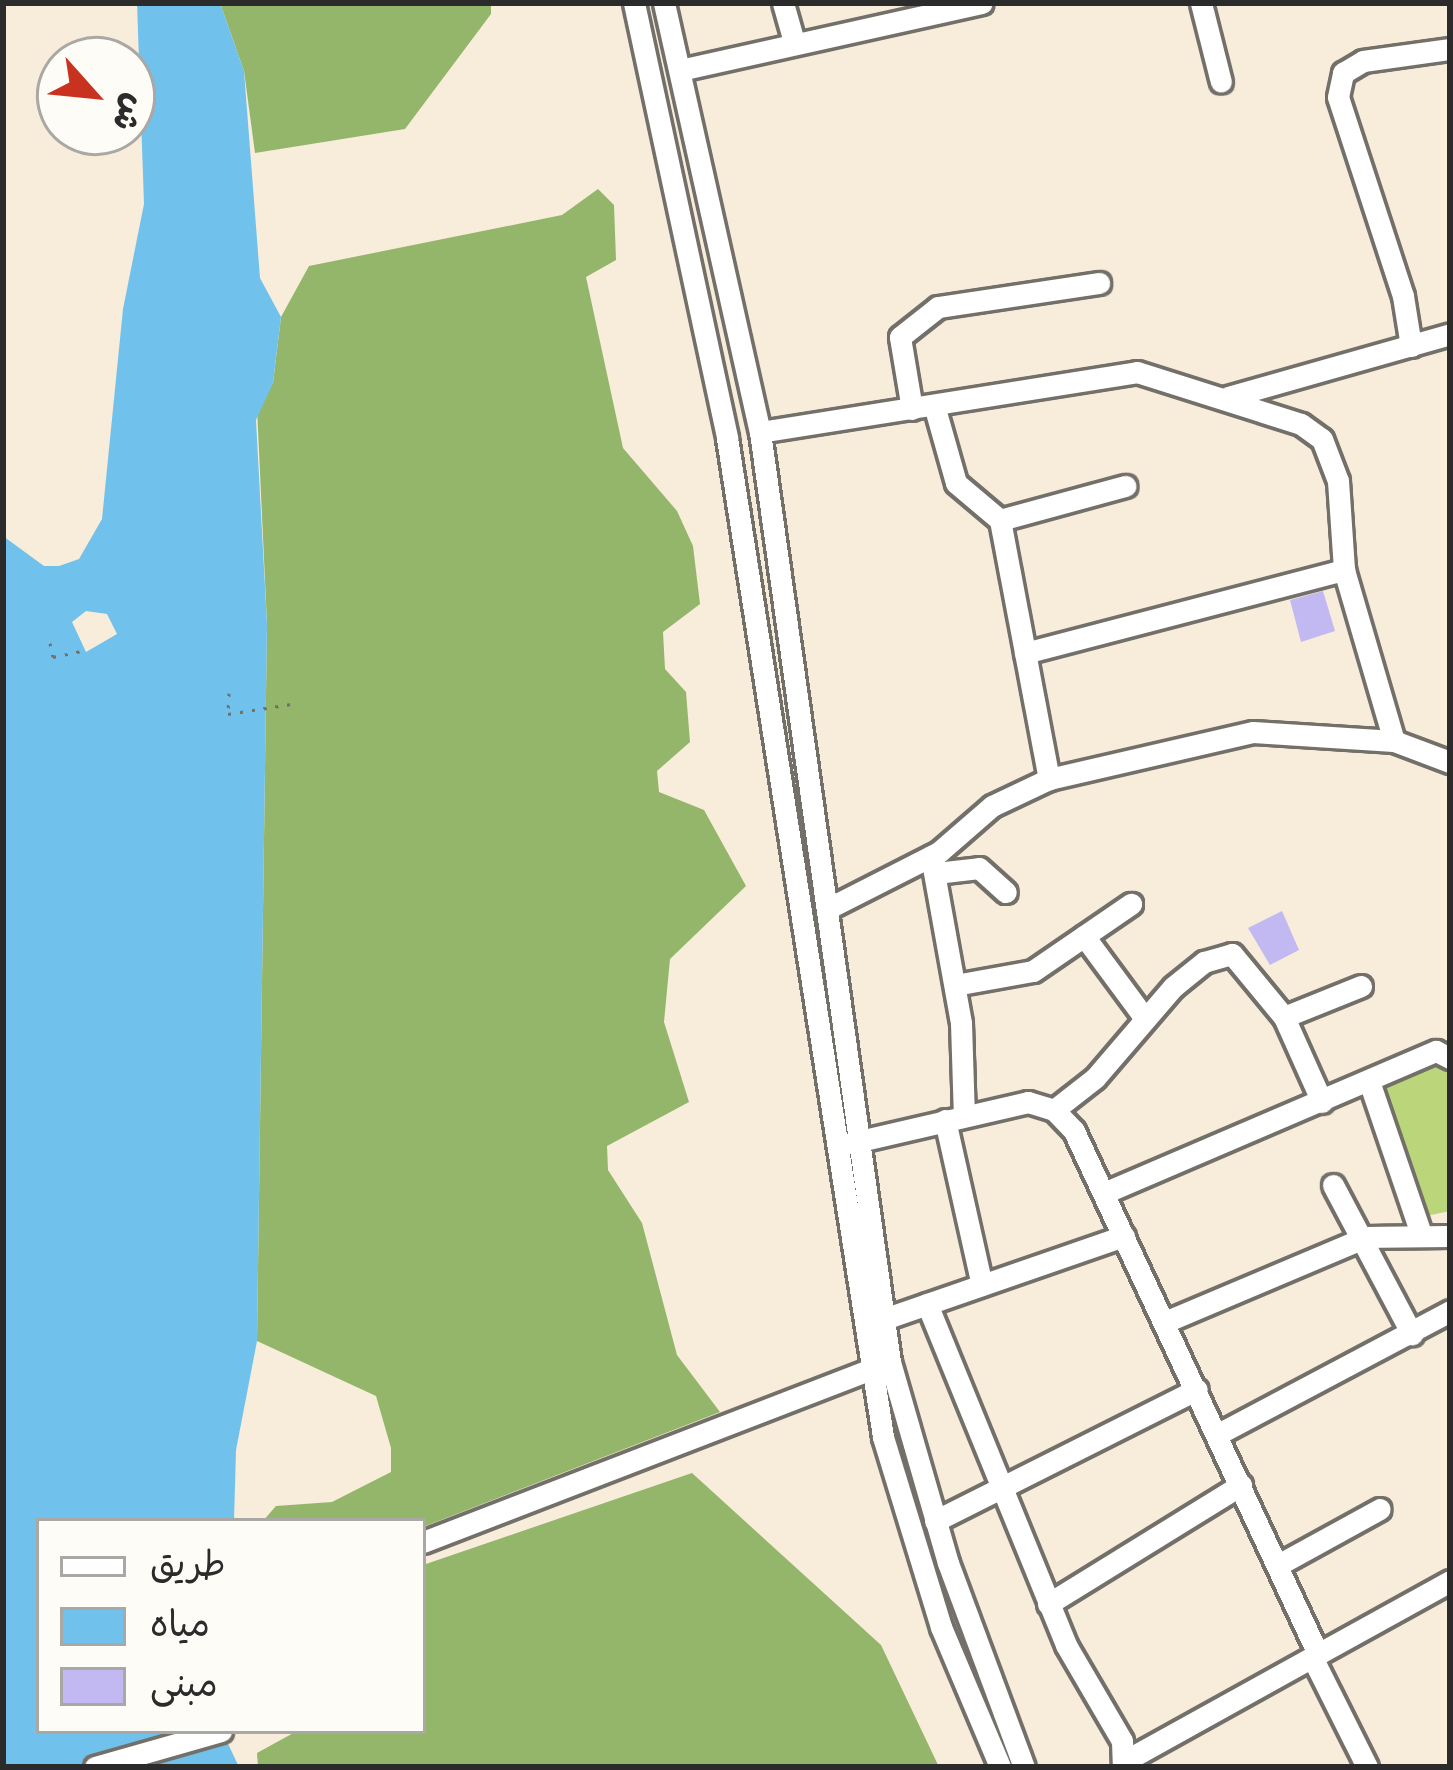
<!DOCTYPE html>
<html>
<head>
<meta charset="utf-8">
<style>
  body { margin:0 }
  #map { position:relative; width:1453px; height:1770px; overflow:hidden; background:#f8ecdb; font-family:"Gochi Hand","Playpen Sans Arabic",sans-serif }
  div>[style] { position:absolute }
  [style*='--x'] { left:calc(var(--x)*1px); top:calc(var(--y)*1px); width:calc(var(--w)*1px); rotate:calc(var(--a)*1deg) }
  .green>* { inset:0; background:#bad57a }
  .forest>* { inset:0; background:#93b66a }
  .water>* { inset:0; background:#70c2ec }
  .building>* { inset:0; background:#c3b9f2 }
  .path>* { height:3px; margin-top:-1.5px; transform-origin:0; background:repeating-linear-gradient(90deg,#736f69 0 3px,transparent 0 12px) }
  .roads { filter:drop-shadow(3px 0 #736f69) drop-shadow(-3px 0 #736f69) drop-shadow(0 3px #736f69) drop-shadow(0 -3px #736f69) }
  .minor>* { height:21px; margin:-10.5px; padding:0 10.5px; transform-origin:10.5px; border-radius:10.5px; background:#fff }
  span { translate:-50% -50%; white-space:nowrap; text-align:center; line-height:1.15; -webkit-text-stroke:12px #fdfcf7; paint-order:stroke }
  .frame { position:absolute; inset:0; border:6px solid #2b2b2b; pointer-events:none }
  .legend { position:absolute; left:36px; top:1518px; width:390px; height:216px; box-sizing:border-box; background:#fdfcf7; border:3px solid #a9a8a5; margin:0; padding:15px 21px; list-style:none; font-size:36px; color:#2b2b2b }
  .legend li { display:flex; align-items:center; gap:24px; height:60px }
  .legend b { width:60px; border:3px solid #a9a8a5 }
  .north { position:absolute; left:36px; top:36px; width:120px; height:120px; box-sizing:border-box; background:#fdfcf7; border:3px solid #a9a8a5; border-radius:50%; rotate:117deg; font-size:33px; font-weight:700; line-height:48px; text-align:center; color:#2b2b2b }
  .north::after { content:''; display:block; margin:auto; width:42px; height:54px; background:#c8321e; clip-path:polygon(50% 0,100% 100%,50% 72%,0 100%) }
</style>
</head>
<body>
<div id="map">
  <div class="green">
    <div style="clip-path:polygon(1429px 1058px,1450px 1065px,1450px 1211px,1426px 1216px,1382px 1089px,1382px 1081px)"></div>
  </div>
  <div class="forest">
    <div style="clip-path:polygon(220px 3px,491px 3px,491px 14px,405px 129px,255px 153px,244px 71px)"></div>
    <div style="clip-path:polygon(598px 189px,614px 205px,616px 260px,586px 277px,623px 448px,677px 511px,693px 546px,700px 604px,663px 632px,665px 669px,686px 692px,690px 742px,657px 771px,659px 792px,704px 810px,746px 886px,670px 959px,664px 1022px,689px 1102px,607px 1146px,608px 1170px,642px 1223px,677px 1355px,720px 1412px,423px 1527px,423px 1521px,263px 1521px,276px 1506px,332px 1502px,391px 1472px,391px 1448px,376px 1396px,257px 1341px,267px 624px,257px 408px,273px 383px,281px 317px,309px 266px,562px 215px)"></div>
    <div style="clip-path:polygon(692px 1473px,881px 1645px,939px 1767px,258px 1767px,257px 1753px,297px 1731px,423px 1731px,423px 1565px)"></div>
  </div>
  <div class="water">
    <div style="clip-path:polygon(evenodd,137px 3px,220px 3px,244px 71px,260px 278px,281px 317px,273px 383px,256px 420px,267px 624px,257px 1341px,236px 1450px,234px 1521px,39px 1521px,39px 1731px,222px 1731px,239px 1767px,3px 1767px,3px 536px,44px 566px,59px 566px,79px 559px,102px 519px,123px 309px,144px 204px,137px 3px,86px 611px,107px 614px,117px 634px,86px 652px,72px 622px,86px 611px)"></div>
  </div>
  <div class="building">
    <div style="clip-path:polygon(1323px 591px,1335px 631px,1301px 642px,1290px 600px)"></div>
    <div style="clip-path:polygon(1282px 911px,1299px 950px,1270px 965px,1248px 928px)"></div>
  </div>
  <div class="path">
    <div style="--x:50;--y:643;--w:14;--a:78"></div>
    <div style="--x:53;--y:657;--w:29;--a:-12"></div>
    <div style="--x:229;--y:693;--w:21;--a:93"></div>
    <div style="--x:228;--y:714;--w:64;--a:-9"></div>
  </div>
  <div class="roads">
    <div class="minor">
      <div style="--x:634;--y:3;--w:445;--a:77.9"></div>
      <div style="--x:727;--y:438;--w:1011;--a:81.12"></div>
      <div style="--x:883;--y:1437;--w:199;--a:73"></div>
      <div style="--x:941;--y:1627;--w:152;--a:67.1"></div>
      <div style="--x:664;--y:3;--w:440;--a:77.4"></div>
      <div style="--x:760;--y:432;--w:939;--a:82.04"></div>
      <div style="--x:890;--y:1362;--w:209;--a:73.9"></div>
      <div style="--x:948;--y:1563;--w:218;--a:69.6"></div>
      <div style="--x:783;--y:3;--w:41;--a:74.2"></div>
      <div style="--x:1201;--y:3;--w:81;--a:75.8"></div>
      <div style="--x:680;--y:70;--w:309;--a:-12.5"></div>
      <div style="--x:1411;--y:346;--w:51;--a:-99.1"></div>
      <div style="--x:1403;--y:296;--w:209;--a:-108.1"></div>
      <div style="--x:1338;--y:97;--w:25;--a:-78"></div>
      <div style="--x:1343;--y:73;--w:23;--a:-31"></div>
      <div style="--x:1363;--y:61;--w:88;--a:-7.9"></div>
      <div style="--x:1228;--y:397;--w:231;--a:-15.8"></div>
      <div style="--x:934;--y:405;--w:81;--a:74.2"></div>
      <div style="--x:956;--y:483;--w:57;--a:40.1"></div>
      <div style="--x:1000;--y:520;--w:264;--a:79.3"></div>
      <div style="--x:912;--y:409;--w:73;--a:-99.5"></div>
      <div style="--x:900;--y:337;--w:48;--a:-38.3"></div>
      <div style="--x:938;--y:307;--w:163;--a:-8.5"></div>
      <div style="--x:760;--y:432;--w:382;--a:-9"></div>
      <div style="--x:1137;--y:372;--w:172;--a:17.6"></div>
      <div style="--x:1301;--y:424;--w:26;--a:36"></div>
      <div style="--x:1322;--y:439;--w:45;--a:69.1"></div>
      <div style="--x:1338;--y:481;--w:89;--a:86.1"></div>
      <div style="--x:1344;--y:570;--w:178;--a:73.7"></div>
      <div style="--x:1000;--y:520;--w:130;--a:-15.2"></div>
      <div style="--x:1025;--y:653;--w:330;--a:-14.6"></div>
      <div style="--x:931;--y:856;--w:170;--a:79.8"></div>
      <div style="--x:961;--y:1023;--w:93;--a:88.2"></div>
      <div style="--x:936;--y:873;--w:43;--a:-6.6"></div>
      <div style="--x:979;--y:868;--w:36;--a:42"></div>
      <div style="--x:827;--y:909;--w:126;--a:-27"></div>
      <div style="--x:939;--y:852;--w:70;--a:-41"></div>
      <div style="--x:992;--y:806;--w:63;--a:-25.3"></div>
      <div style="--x:1049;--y:779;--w:209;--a:-13"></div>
      <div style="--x:1253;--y:732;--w:141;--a:3.7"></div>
      <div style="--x:1394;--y:741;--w:60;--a:20.6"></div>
      <div style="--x:1084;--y:936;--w:101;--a:53.5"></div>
      <div style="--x:955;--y:985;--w:79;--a:-10.2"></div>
      <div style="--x:1033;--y:971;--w:119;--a:-34.4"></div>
      <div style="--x:1284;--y:1017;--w:83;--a:-21.9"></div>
      <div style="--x:1369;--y:1081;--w:158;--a:71.2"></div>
      <div style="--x:1054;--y:1110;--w:52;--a:-38"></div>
      <div style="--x:1095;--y:1078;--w:120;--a:-49.4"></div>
      <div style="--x:1173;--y:987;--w:40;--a:-39"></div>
      <div style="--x:1204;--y:962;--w:29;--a:-16"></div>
      <div style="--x:1232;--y:954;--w:82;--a:50.5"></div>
      <div style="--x:1284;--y:1017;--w:93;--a:65.9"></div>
      <div style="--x:945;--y:1120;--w:169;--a:77.4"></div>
      <div style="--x:851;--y:1143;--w:182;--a:-13"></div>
      <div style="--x:1028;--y:1102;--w:27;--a:17"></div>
      <div style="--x:1054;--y:1110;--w:29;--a:46"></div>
      <div style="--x:1074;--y:1131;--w:577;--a:64.99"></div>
      <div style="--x:1318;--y:1654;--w:151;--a:-28.9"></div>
      <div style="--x:1333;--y:1185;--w:169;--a:62.1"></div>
      <div style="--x:1104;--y:1193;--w:361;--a:-23.2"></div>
      <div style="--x:1436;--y:1051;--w:16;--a:27"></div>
      <div style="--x:927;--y:1304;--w:368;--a:67.8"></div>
      <div style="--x:1066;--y:1645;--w:111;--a:59.7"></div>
      <div style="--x:1122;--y:1741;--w:26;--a:88"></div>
      <div style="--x:884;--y:1319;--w:254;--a:-19.1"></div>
      <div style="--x:1165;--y:1322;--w:218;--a:-22.9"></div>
      <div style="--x:1366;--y:1237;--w:84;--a:-0.7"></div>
      <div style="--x:1218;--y:1434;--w:263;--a:-27.9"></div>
      <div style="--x:935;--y:1521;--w:293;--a:-26.7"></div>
      <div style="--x:423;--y:1542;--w:491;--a:-21.1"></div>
      <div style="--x:1278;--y:1565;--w:116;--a:-28.8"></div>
      <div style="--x:1048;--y:1604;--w:227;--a:-31.7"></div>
      <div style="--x:1312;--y:1657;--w:123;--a:63.4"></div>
      <div style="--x:1123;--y:1762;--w:223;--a:-29"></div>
      <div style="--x:95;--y:1767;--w:131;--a:-15.9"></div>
    </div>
  </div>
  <div class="frame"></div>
  <ul class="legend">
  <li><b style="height:15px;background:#fff"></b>طريق</li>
  <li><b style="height:33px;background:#70c2ec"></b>مياه</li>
  <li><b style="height:33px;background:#c3b9f2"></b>مبنى</li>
  </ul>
  <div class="north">ش</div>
</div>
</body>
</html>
